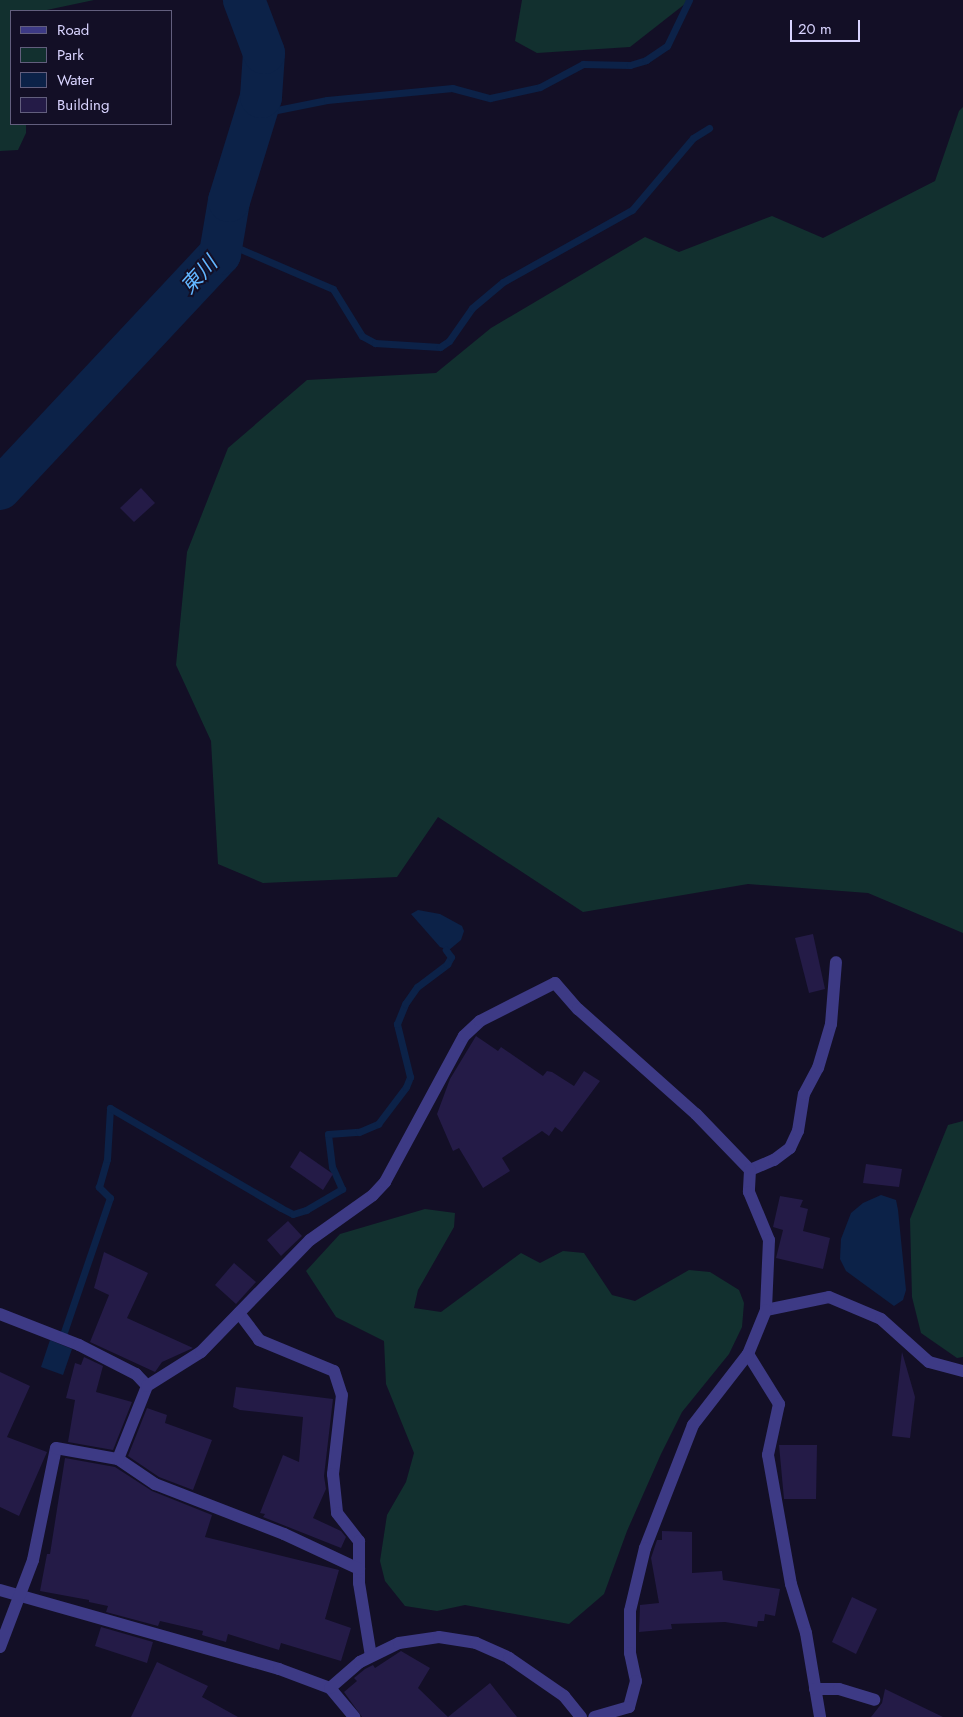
<!DOCTYPE html>
<html>
<head>
<meta charset="utf-8">
<style>
  body { margin:0 }
  #map { position:relative; width:963px; height:1717px; overflow:hidden; background:#130f26; font-family:Jost,"Noto Sans JP",sans-serif }
  div>[style] { position:absolute }
  [style*='--x'] { left:calc(var(--x)*1px); top:calc(var(--y)*1px); width:calc(var(--w)*1px); rotate:calc(var(--a)*1deg) }
  .green>* { inset:0; background:#12302f }
  .water>* { inset:0; background:#0c2248 }
  .stream>* { height:7px; margin:-3.5px; padding:0 3.5px; transform-origin:3.5px; border-radius:3.5px; background:#0c2248 }
  .river>* { height:42px; margin:-21px; padding:0 21px; transform-origin:21px; border-radius:21px; background:#0c2248 }
  .building>* { inset:0; background:#241b47 }
  .street>* { height:12px; margin:-6px; padding:0 6px; transform-origin:6px; border-radius:6px; background:#3d3a85 }
  span { translate:-50% -50%; white-space:nowrap; text-align:center; line-height:1.15; -webkit-text-stroke:4px #130f26; paint-order:stroke }
  .water-label { font-size:21px; color:#62b6ff; font-style:italic }
  .legend { position:absolute; left:10px; top:10px; width:162px; height:115px; box-sizing:border-box; background:#130f26; border:1px solid #625e7d; margin:0; padding:6px 9px; list-style:none; font-size:15px; color:#d9d4ff }
  .legend li { display:flex; align-items:center; gap:10px; height:25px }
  .legend b { width:25px; border:1px solid #625e7d }
  .scale { position:absolute; left:790px; top:20px; width:70px; height:22px; box-sizing:border-box; border:2px solid #d9d4ff; border-top:0; padding-left:6px; font-size:15px; line-height:18px; white-space:nowrap; color:#d9d4ff; -webkit-text-stroke:4px #130f26; paint-order:stroke }
</style>
</head>
<body>
<div id="map">
  <div class="green">
    <div style="clip-path:polygon(0 0,94px 0,42px 11px,11px 11px,11px 124px,26px 124px,26px 133px,18px 150px,0 151px)"></div>
    <div style="clip-path:polygon(522px 0,690px 0,630px 47px,537px 53px,515px 41px)"></div>
    <div style="clip-path:polygon(963px 107px,963px 933px,868px 893px,748px 884px,583px 912px,438px 817px,397px 877px,263px 883px,218px 864px,211px 741px,176px 665px,187px 552px,228px 448px,307px 380px,436px 373px,491px 328px,645px 237px,679px 252px,772px 216px,823px 238px,935px 181px,959px 111px)"></div>
    <div style="clip-path:polygon(963px 1121px,963px 1357px,957px 1358px,921px 1333px,912px 1297px,910px 1219px,948px 1125px)"></div>
    <div style="clip-path:polygon(425px 1209px,455px 1213px,454px 1227px,418px 1290px,414px 1308px,441px 1312px,521px 1253px,540px 1263px,563px 1251px,584px 1253px,612px 1295px,635px 1301px,689px 1270px,710px 1272px,739px 1290px,744px 1303px,742px 1327px,729px 1354px,682px 1412px,661px 1454px,627px 1531px,604px 1594px,569px 1624px,465px 1605px,437px 1611px,405px 1606px,385px 1581px,380px 1561px,387px 1515px,406px 1482px,414px 1453px,386px 1384px,384px 1341px,336px 1317px,306px 1271px,340px 1234px)"></div>
  </div>
  <div class="water">
    <div style="clip-path:polygon(17px 454px,34px 465px,0 504px,0 473px)"></div>
    <div style="clip-path:polygon(418px 910px,440px 914px,462px 926px,464px 931px,461px 940px,449px 950px,440px 947px,411px 914px)"></div>
    <div style="clip-path:polygon(881px 1195px,896px 1200px,898px 1210px,906px 1290px,903px 1300px,894px 1306px,846px 1271px,840px 1259px,841px 1239px,851px 1213px,863px 1203px)"></div>
    <div style="clip-path:polygon(50px 1340px,72px 1349px,63px 1375px,41px 1367px)"></div>
  </div>
  <div class="stream">
    <div style="--x:255;--y:120;--w:19;--a:-28"></div>
    <div style="--x:272;--y:111;--w:56;--a:-11.3"></div>
    <div style="--x:327;--y:100;--w:126;--a:-5.5"></div>
    <div style="--x:452;--y:88;--w:39;--a:15"></div>
    <div style="--x:490;--y:98;--w:51;--a:-12.4"></div>
    <div style="--x:540;--y:87;--w:49;--a:-28.1"></div>
    <div style="--x:583;--y:64;--w:47;--a:1.2"></div>
    <div style="--x:630;--y:65;--w:17;--a:-17"></div>
    <div style="--x:646;--y:60;--w:25;--a:-34"></div>
    <div style="--x:667;--y:46;--w:51;--a:-64.4"></div>
    <div style="--x:222;--y:241;--w:121;--a:23.4"></div>
    <div style="--x:333;--y:289;--w:55;--a:58.3"></div>
    <div style="--x:362;--y:336;--w:15;--a:28"></div>
    <div style="--x:375;--y:343;--w:65;--a:3.5"></div>
    <div style="--x:440;--y:347;--w:11;--a:-34"></div>
    <div style="--x:449;--y:341;--w:40;--a:-55.1"></div>
    <div style="--x:472;--y:308;--w:40;--a:-40"></div>
    <div style="--x:503;--y:282;--w:148;--a:-29.2"></div>
    <div style="--x:632;--y:210;--w:94;--a:-49.7"></div>
    <div style="--x:693;--y:138;--w:19;--a:-32"></div>
    <div style="--x:64;--y:1332;--w:142;--a:-71.1"></div>
    <div style="--x:110;--y:1198;--w:16;--a:-135"></div>
    <div style="--x:99;--y:1187;--w:29;--a:-74"></div>
    <div style="--x:107;--y:1159;--w:51;--a:-86.6"></div>
    <div style="--x:110;--y:1108;--w:198;--a:30.3"></div>
    <div style="--x:281;--y:1208;--w:13;--a:27"></div>
    <div style="--x:293;--y:1214;--w:14;--a:-17"></div>
    <div style="--x:306;--y:1210;--w:42;--a:-30.3"></div>
    <div style="--x:342;--y:1189;--w:24;--a:-114"></div>
    <div style="--x:332;--y:1167;--w:33;--a:-97"></div>
    <div style="--x:328;--y:1134;--w:31;--a:-4"></div>
    <div style="--x:359;--y:1132;--w:21;--a:-23"></div>
    <div style="--x:378;--y:1124;--w:46;--a:-52.9"></div>
    <div style="--x:406;--y:1087;--w:11;--a:-68"></div>
    <div style="--x:410;--y:1077;--w:55;--a:-103.8"></div>
    <div style="--x:397;--y:1024;--w:22;--a:-68"></div>
    <div style="--x:405;--y:1004;--w:21;--a:-55"></div>
    <div style="--x:417;--y:987;--w:38;--a:-37"></div>
    <div style="--x:447;--y:964;--w:8;--a:-60"></div>
    <div style="--x:451;--y:957;--w:9;--a:-126"></div>
  </div>
  <div class="river">
    <div style="--x:0;--y:489;--w:322;--a:-46.9"></div>
    <div style="--x:220;--y:254;--w:54;--a:-80.4"></div>
    <div style="--x:229;--y:201;--w:109;--a:-72.9"></div>
    <div style="--x:261;--y:97;--w:44;--a:-86.1"></div>
    <div style="--x:264;--y:53;--w:57;--a:-110.7"></div>
  </div>
  <div class="building">
    <div style="clip-path:polygon(141px 488px,155px 503px,134px 522px,120px 508px)"></div>
    <div style="clip-path:polygon(813px 934px,825px 989px,809px 993px,795px 938px)"></div>
    <div style="clip-path:polygon(476px 1036px,498px 1051px,501px 1047px,543px 1076px,547px 1071px,552px 1072px,574px 1086px,584px 1071px,600px 1081px,562px 1132px,555px 1127px,549px 1136px,542px 1131px,502px 1158px,510px 1171px,483px 1188px,459px 1148px,453px 1151px,437px 1114px,450px 1079px)"></div>
    <div style="clip-path:polygon(300px 1151px,333px 1174px,323px 1190px,290px 1167px)"></div>
    <div style="clip-path:polygon(866px 1164px,902px 1169px,899px 1187px,863px 1183px)"></div>
    <div style="clip-path:polygon(780px 1196px,803px 1200px,800px 1207px,808px 1209px,803px 1231px,830px 1238px,823px 1269px,776px 1258px,783px 1230px,773px 1227px)"></div>
    <div style="clip-path:polygon(288px 1221px,302px 1236px,281px 1256px,267px 1240px)"></div>
    <div style="clip-path:polygon(104px 1252px,148px 1273px,127px 1318px,193px 1348px,162px 1362px,155px 1372px,90px 1342px,109px 1295px,94px 1288px)"></div>
    <div style="clip-path:polygon(234px 1263px,256px 1282px,236px 1304px,215px 1285px)"></div>
    <div style="clip-path:polygon(902px 1352px,915px 1397px,910px 1438px,892px 1436px)"></div>
    <div style="clip-path:polygon(84px 1357px,103px 1366px,96px 1392px,132px 1402px,113px 1450px,68px 1442px,75px 1400px,66px 1398px,75px 1363px,81px 1365px)"></div>
    <div style="clip-path:polygon(0 1372px,30px 1386px,7px 1437px,47px 1452px,19px 1516px,0 1507px)"></div>
    <div style="clip-path:polygon(236px 1387px,333px 1399px,324px 1476px,326px 1489px,313px 1518px,341px 1531px,346px 1537px,341px 1548px,263px 1517px,265px 1514px,260px 1513px,283px 1455px,299px 1462px,303px 1417px,240px 1410px,233px 1407px)"></div>
    <div style="clip-path:polygon(147px 1408px,167px 1415px,165px 1423px,212px 1440px,193px 1490px,159px 1477px,128px 1456px)"></div>
    <div style="clip-path:polygon(779px 1445px,817px 1445px,816px 1499px,784px 1499px)"></div>
    <div style="clip-path:polygon(65px 1458px,115px 1467px,152px 1491px,212px 1515px,205px 1537px,339px 1570px,325px 1619px,351px 1628px,341px 1661px,281px 1643px,279px 1650px,228px 1634px,226px 1642px,202px 1635px,203px 1631px,160px 1621px,158px 1626px,106px 1612px,108px 1606px,89px 1602px,89px 1600px,40px 1591px,47px 1554px,50px 1554px)"></div>
    <div style="clip-path:polygon(662px 1531px,692px 1532px,692px 1573px,722px 1571px,723px 1580px,780px 1589px,775px 1616px,765px 1614px,764px 1621px,758px 1621px,757px 1627px,725px 1622px,671px 1624px,672px 1629px,639px 1632px,640px 1605px,659px 1603px,651px 1558px,657px 1540px,662px 1540px)"></div>
    <div style="clip-path:polygon(852px 1597px,877px 1609px,856px 1654px,832px 1642px)"></div>
    <div style="clip-path:polygon(101px 1627px,153px 1642px,147px 1663px,95px 1646px)"></div>
    <div style="clip-path:polygon(401px 1651px,430px 1668px,418px 1688px,448px 1717px,490px 1683px,517px 1717px,362px 1717px,344px 1692px,357px 1681px,354px 1678px,365px 1669px,373px 1665px,375px 1668px)"></div>
    <div style="clip-path:polygon(157px 1662px,208px 1686px,202px 1697px,238px 1717px,131px 1717px)"></div>
    <div style="clip-path:polygon(885px 1689px,943px 1717px,871px 1717px,882px 1703px)"></div>
  </div>
  <div class="street">
    <div style="--x:750;--y:1170;--w:26;--a:-23"></div>
    <div style="--x:774;--y:1160;--w:20;--a:-37"></div>
    <div style="--x:790;--y:1148;--w:19;--a:-65"></div>
    <div style="--x:798;--y:1131;--w:37;--a:-81"></div>
    <div style="--x:804;--y:1094;--w:30;--a:-62"></div>
    <div style="--x:818;--y:1068;--w:46;--a:-73.5"></div>
    <div style="--x:831;--y:1024;--w:62;--a:-85.4"></div>
    <div style="--x:766;--y:1310;--w:64;--a:-11.7"></div>
    <div style="--x:829;--y:1297;--w:56;--a:22.9"></div>
    <div style="--x:881;--y:1319;--w:64;--a:41.9"></div>
    <div style="--x:929;--y:1362;--w:35;--a:15"></div>
    <div style="--x:239;--y:1313;--w:34;--a:53"></div>
    <div style="--x:259;--y:1340;--w:81;--a:22.5"></div>
    <div style="--x:334;--y:1371;--w:25;--a:72"></div>
    <div style="--x:342;--y:1395;--w:80;--a:96.5"></div>
    <div style="--x:333;--y:1474;--w:39;--a:84"></div>
    <div style="--x:337;--y:1513;--w:36;--a:52"></div>
    <div style="--x:359;--y:1541;--w:42;--a:90"></div>
    <div style="--x:359;--y:1583;--w:74;--a:80.7"></div>
    <div style="--x:0;--y:1314;--w:85;--a:21.4"></div>
    <div style="--x:79;--y:1345;--w:64;--a:27"></div>
    <div style="--x:136;--y:1374;--w:16;--a:47"></div>
    <div style="--x:748;--y:1354;--w:59;--a:58.2"></div>
    <div style="--x:779;--y:1404;--w:52;--a:102.2"></div>
    <div style="--x:768;--y:1455;--w:131;--a:79.9"></div>
    <div style="--x:791;--y:1584;--w:51;--a:73"></div>
    <div style="--x:806;--y:1633;--w:85;--a:80.5"></div>
    <div style="--x:118;--y:1459;--w:45;--a:34"></div>
    <div style="--x:155;--y:1484;--w:138;--a:21.2"></div>
    <div style="--x:284;--y:1534;--w:83;--a:25"></div>
    <div style="--x:0;--y:1590;--w:290;--a:15.8"></div>
    <div style="--x:279;--y:1669;--w:54;--a:20.4"></div>
    <div style="--x:330;--y:1688;--w:38;--a:50"></div>
    <div style="--x:0;--y:1647;--w:93;--a:-69.2"></div>
    <div style="--x:33;--y:1560;--w:114;--a:-78.4"></div>
    <div style="--x:56;--y:1448;--w:63;--a:10.1"></div>
    <div style="--x:118;--y:1459;--w:79;--a:-68.3"></div>
    <div style="--x:147;--y:1386;--w:64;--a:-32.2"></div>
    <div style="--x:201;--y:1352;--w:156;--a:-45.8"></div>
    <div style="--x:310;--y:1240;--w:77;--a:-35.5"></div>
    <div style="--x:373;--y:1195;--w:18;--a:-47"></div>
    <div style="--x:385;--y:1182;--w:166;--a:-61.6"></div>
    <div style="--x:464;--y:1036;--w:22;--a:-43"></div>
    <div style="--x:480;--y:1021;--w:84;--a:-26.9"></div>
    <div style="--x:555;--y:983;--w:35;--a:49"></div>
    <div style="--x:578;--y:1009;--w:158;--a:41.7"></div>
    <div style="--x:696;--y:1114;--w:78;--a:46"></div>
    <div style="--x:750;--y:1170;--w:22;--a:93"></div>
    <div style="--x:749;--y:1192;--w:52;--a:67.4"></div>
    <div style="--x:769;--y:1240;--w:70;--a:92.5"></div>
    <div style="--x:766;--y:1310;--w:48;--a:112.2"></div>
    <div style="--x:748;--y:1354;--w:90;--a:127.8"></div>
    <div style="--x:693;--y:1425;--w:132;--a:111.3"></div>
    <div style="--x:645;--y:1548;--w:65;--a:103.4"></div>
    <div style="--x:630;--y:1611;--w:42;--a:90"></div>
    <div style="--x:630;--y:1653;--w:29;--a:78"></div>
    <div style="--x:636;--y:1681;--w:27;--a:105"></div>
    <div style="--x:629;--y:1707;--w:36;--a:164"></div>
    <div style="--x:330;--y:1688;--w:40;--a:-41"></div>
    <div style="--x:360;--y:1662;--w:43;--a:-26"></div>
    <div style="--x:399;--y:1643;--w:40;--a:-8.5"></div>
    <div style="--x:439;--y:1637;--w:37;--a:9"></div>
    <div style="--x:476;--y:1643;--w:36;--a:24"></div>
    <div style="--x:509;--y:1658;--w:67;--a:34.6"></div>
    <div style="--x:564;--y:1696;--w:27;--a:51"></div>
    <div style="--x:815;--y:1689;--w:24;--a:0"></div>
    <div style="--x:839;--y:1689;--w:37;--a:17"></div>
  </div>
  <div class="water-label">
    <span style="left:199px;top:275px;rotate:-48deg">東川</span>
  </div>
  <ul class="legend">
  <li><b style="height:6px;background:#3d3a85"></b>Road</li>
  <li><b style="height:14px;background:#12302f"></b>Park</li>
  <li><b style="height:14px;background:#0c2248"></b>Water</li>
  <li><b style="height:14px;background:#241b47"></b>Building</li>
  </ul>
  <div class="scale">20 m</div>
</div>
</body>
</html>
